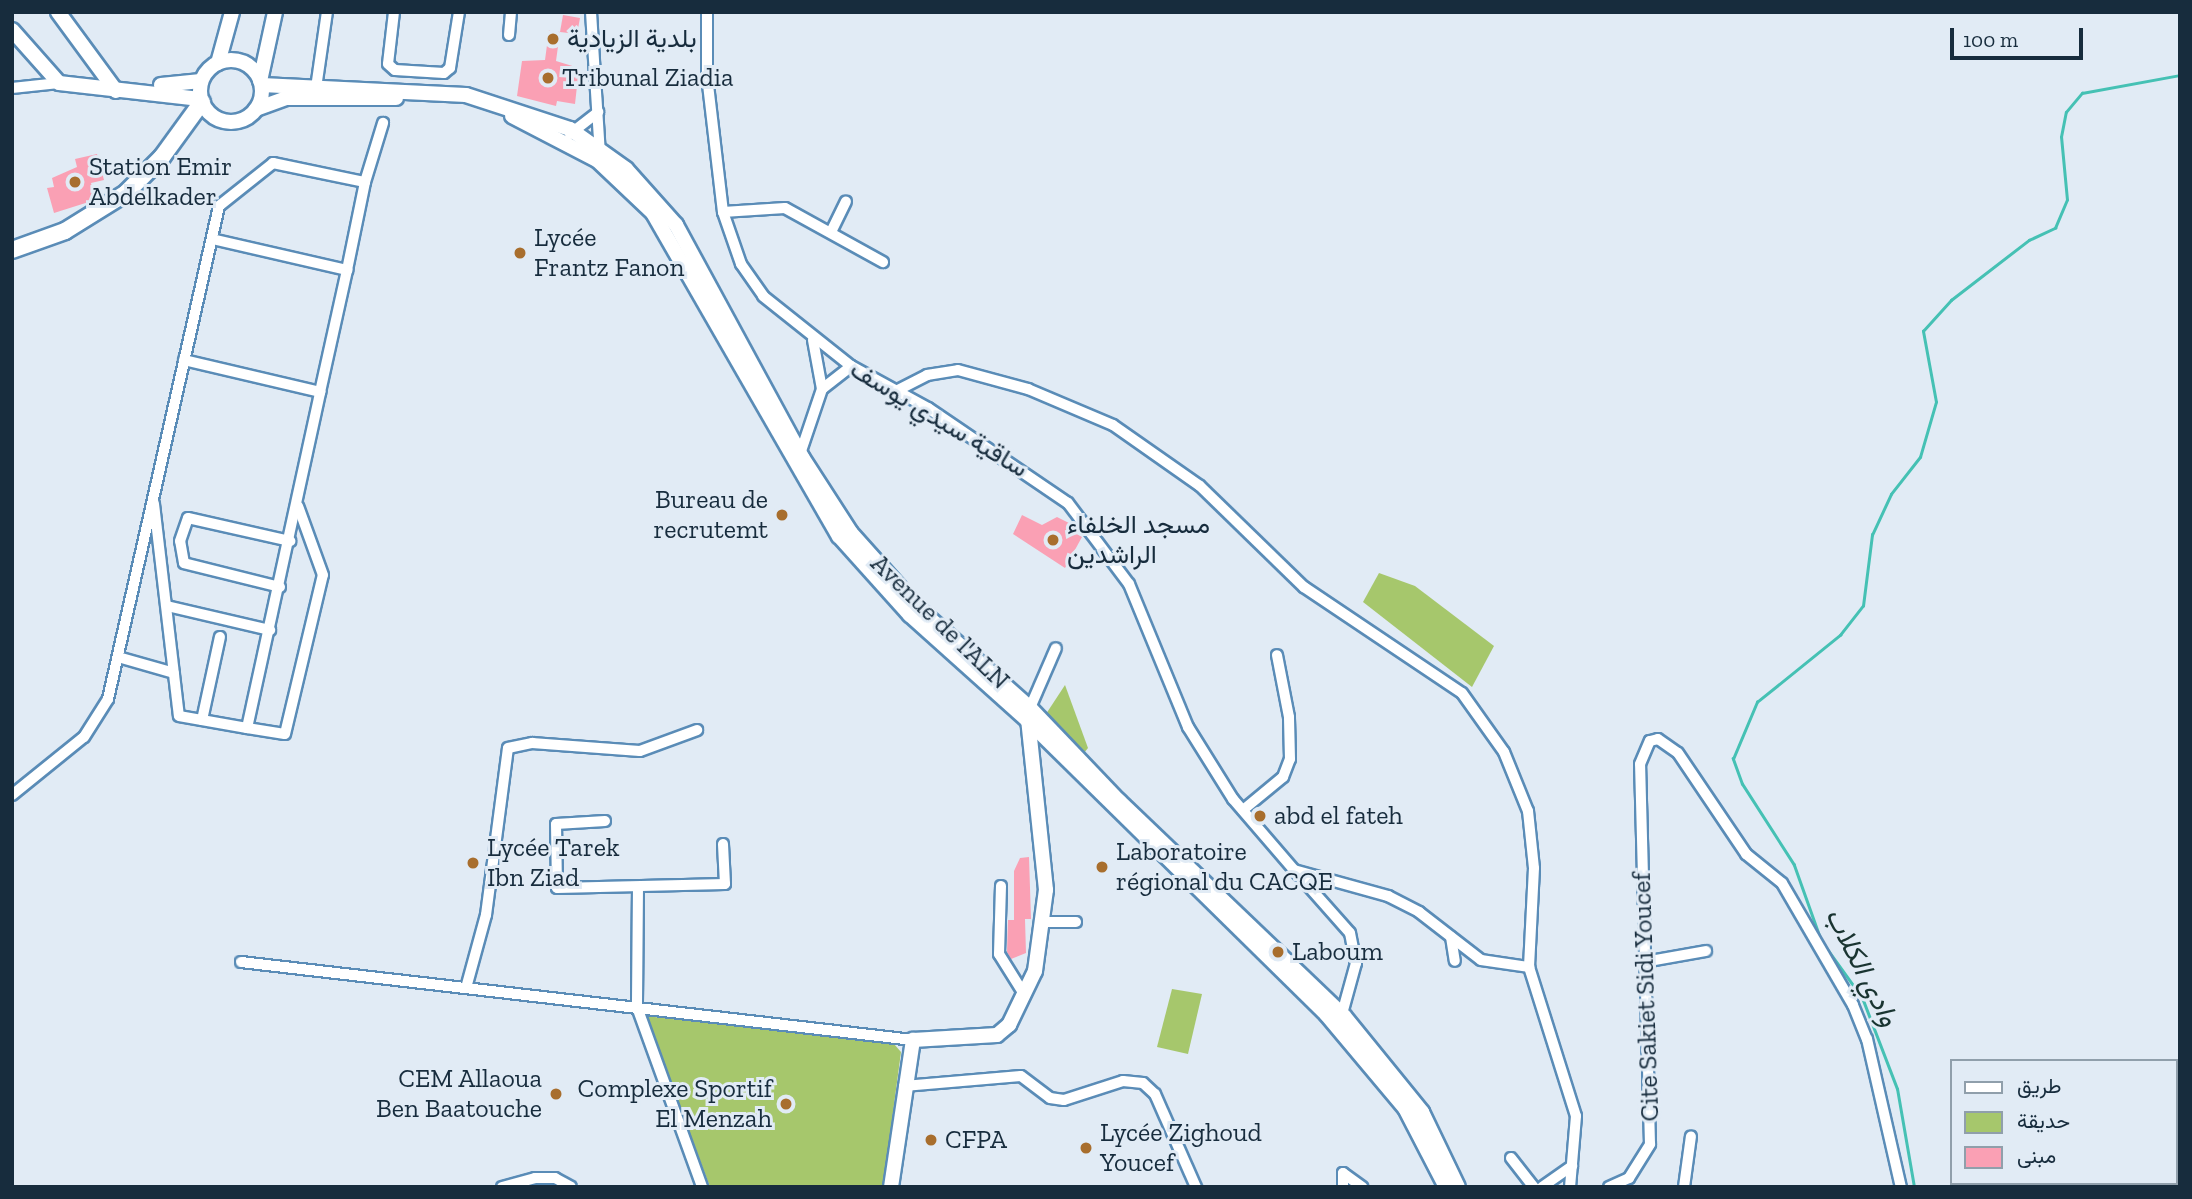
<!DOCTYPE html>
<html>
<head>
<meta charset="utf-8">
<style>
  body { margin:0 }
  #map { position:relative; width:2192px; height:1199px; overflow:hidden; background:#e1ebf5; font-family:"Zilla Slab",Vazirmatn,serif }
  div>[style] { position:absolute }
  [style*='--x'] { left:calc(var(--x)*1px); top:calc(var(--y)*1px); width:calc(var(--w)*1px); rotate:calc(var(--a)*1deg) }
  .green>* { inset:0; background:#a6c76c }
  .stream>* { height:2.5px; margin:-1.25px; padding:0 1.25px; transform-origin:1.25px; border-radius:1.25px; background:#45c1b4 }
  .building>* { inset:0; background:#faa0b4 }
  .roads { filter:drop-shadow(2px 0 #5a8cb7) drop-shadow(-2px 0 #5a8cb7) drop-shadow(0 2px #5a8cb7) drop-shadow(0 -2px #5a8cb7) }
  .minor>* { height:10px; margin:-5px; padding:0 5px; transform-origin:5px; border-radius:5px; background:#fff }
  .major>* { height:14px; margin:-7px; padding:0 7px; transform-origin:7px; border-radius:7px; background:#fff }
  .major>.ring { margin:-7px; padding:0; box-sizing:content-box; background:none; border:14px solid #fff; border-radius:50% }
  .highway>* { height:16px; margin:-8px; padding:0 8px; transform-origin:8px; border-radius:8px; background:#fff }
  .dots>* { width:19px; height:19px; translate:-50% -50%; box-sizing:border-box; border:4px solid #e1ebf5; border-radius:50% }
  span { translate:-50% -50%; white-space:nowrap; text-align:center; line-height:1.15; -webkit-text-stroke:6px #e1ebf5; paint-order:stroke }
  .poi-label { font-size:26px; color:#172c3d }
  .left { translate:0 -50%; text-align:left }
  .right { translate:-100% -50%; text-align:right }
  .street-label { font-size:26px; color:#172c3d }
  .water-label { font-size:28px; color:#193431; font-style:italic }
  .frame { position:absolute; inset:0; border:14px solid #172c3d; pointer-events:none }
  .legend { position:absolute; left:1950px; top:1059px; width:228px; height:126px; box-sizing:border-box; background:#e1ebf5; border:2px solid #909fab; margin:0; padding:9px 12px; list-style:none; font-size:21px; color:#172c3d }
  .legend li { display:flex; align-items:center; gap:14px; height:35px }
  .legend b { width:35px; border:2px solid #909fab }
  .scale { position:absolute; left:1950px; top:28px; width:133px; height:32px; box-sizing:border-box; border:4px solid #172c3d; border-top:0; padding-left:9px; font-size:21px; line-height:24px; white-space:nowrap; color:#172c3d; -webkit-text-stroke:5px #e1ebf5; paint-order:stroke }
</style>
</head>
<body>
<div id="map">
  <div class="green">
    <div style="clip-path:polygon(1379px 573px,1415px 586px,1494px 646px,1472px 687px,1363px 602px)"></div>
    <div style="clip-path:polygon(1065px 685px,1088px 748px,1084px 753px,1046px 714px)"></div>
    <div style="clip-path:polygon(1172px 989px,1202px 994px,1188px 1054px,1157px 1047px)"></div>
    <div style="clip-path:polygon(646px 1016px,894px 1044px,901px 1052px,883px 1187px,710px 1187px)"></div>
  </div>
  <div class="stream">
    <div style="--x:1914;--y:1187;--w:99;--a:-99.8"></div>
    <div style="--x:1897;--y:1089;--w:97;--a:-111"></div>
    <div style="--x:1862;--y:998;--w:70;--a:-125.7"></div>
    <div style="--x:1821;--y:941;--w:81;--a:-109.6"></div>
    <div style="--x:1794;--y:865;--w:96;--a:-122.7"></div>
    <div style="--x:1742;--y:784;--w:27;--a:-110"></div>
    <div style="--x:1733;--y:759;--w:62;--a:-67.2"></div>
    <div style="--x:1757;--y:702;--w:107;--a:-38.9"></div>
    <div style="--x:1840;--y:635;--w:37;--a:-52"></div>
    <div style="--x:1863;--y:606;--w:72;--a:-82.8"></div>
    <div style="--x:1872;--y:535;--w:45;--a:-65.1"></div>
    <div style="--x:1891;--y:494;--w:47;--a:-51.9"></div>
    <div style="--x:1920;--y:457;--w:57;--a:-73.8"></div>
    <div style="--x:1936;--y:402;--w:72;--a:-100.4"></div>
    <div style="--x:1923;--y:331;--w:42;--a:-47.9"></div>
    <div style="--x:1951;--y:300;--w:98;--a:-37.6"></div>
    <div style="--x:2029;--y:240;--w:29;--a:-25"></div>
    <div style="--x:2055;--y:228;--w:30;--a:-67"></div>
    <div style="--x:2067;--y:200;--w:63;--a:-95.4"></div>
    <div style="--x:2061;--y:137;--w:25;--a:-79"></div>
    <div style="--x:2066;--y:112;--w:25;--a:-50"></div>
    <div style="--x:2082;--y:93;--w:100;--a:-10.4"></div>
  </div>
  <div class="building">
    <div style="clip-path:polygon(563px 15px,580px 18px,577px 34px,560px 32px)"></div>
    <div style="clip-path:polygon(549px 30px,560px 32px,556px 61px,579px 68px,575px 104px,557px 101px,556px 106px,517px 96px,522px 61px,545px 60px)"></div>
    <div style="clip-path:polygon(97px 154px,104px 180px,91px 183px,95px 200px,54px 213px,47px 188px,54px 187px,52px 178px,77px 167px,75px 159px)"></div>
    <div style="clip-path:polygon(1022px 515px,1042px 525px,1057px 517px,1075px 526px,1073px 532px,1082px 537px,1065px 568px,1013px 534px)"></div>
    <div style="clip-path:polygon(1029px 857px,1031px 919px,1025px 919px,1026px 953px,1011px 959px,1007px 952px,1008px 920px,1014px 920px,1014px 871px,1020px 858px)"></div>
  </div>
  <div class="roads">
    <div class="minor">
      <div style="--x:394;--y:12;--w:52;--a:96.6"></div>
      <div style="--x:388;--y:64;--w:9;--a:41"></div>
      <div style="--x:395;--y:70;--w:49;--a:3.5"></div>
      <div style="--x:444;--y:73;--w:8;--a:-40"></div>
      <div style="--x:450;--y:68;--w:57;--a:-80.9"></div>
      <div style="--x:591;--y:12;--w:143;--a:86.4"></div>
      <div style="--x:707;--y:12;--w:64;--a:90"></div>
      <div style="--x:707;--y:76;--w:137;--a:83.3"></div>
      <div style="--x:723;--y:212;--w:55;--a:70.9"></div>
      <div style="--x:741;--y:264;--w:39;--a:55"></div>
      <div style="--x:763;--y:296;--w:112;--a:38.5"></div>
      <div style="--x:851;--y:366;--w:88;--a:28.6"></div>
      <div style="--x:928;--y:408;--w:169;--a:34.2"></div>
      <div style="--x:1068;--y:503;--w:101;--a:53"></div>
      <div style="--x:1129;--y:584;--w:155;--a:67.6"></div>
      <div style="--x:1188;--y:727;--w:85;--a:58"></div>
      <div style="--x:1233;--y:799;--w:94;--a:49.3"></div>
      <div style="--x:1294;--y:870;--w:98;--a:15.5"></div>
      <div style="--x:1388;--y:896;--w:35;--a:27"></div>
      <div style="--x:1419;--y:912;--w:78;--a:37.7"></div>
      <div style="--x:1481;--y:960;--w:49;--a:8.3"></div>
      <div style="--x:509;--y:35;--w:23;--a:-85"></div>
      <div style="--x:12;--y:88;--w:47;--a:-6.1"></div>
      <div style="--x:316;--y:88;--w:77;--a:-81.8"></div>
      <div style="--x:570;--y:134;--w:36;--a:-38"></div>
      <div style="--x:723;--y:212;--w:62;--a:-3.7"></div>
      <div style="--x:785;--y:208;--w:112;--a:28.9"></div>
      <div style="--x:831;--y:232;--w:34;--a:-64"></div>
      <div style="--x:212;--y:239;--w:139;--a:12.9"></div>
      <div style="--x:347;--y:270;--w:90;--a:-78.4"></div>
      <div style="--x:813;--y:340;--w:50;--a:79.6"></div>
      <div style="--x:184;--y:360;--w:140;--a:13.2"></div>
      <div style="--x:320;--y:392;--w:125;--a:-77.5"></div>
      <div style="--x:898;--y:390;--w:33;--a:-27"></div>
      <div style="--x:927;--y:375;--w:31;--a:-9"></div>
      <div style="--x:958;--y:370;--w:73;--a:15.2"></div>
      <div style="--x:1028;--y:389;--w:92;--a:23"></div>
      <div style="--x:1113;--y:425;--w:106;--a:35"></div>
      <div style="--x:1200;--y:486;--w:145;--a:44.2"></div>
      <div style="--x:1304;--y:587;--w:190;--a:33.9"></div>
      <div style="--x:1462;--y:693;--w:72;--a:54.6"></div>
      <div style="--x:1504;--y:752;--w:64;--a:67.9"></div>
      <div style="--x:1528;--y:811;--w:57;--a:84"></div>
      <div style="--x:1534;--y:868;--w:99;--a:92.9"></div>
      <div style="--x:1529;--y:967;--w:156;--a:72.5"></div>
      <div style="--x:1576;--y:1116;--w:71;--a:94.8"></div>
      <div style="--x:798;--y:460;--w:75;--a:-71.3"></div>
      <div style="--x:822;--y:389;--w:37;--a:-38"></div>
      <div style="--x:154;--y:504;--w:213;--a:83.3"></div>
      <div style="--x:179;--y:716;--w:69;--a:10"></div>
      <div style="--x:247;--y:728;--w:344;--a:-77.7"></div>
      <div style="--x:280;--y:587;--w:99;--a:-166"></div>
      <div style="--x:184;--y:563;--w:22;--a:-100"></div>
      <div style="--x:180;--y:541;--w:24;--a:-71"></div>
      <div style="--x:188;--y:518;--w:105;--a:12.7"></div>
      <div style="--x:167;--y:606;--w:106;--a:13.1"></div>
      <div style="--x:118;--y:657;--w:58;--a:15.9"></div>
      <div style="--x:1030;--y:708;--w:65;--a:-66.6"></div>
      <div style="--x:202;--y:720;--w:85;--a:-77.8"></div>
      <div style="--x:247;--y:728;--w:38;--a:9"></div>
      <div style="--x:285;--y:734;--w:163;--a:-76.6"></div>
      <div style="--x:323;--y:575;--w:73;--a:-109.9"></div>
      <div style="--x:12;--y:795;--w:92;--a:-38.9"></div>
      <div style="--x:84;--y:737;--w:45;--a:-57.7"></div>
      <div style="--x:108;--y:699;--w:505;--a:-77.31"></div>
      <div style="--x:219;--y:206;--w:69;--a:-38.5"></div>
      <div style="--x:273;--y:163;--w:94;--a:11.7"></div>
      <div style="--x:365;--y:182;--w:62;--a:-73"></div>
      <div style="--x:1243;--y:810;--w:52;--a:-39.5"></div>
      <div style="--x:1283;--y:777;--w:19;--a:-69"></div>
      <div style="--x:1290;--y:759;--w:42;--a:-91.4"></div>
      <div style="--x:1289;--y:717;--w:63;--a:-101"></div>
      <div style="--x:605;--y:821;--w:49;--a:176.5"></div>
      <div style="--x:556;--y:824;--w:64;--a:89.1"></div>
      <div style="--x:557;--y:888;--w:168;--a:-1.4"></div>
      <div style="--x:725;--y:884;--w:40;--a:-92.9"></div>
      <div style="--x:1296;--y:872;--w:81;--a:48.5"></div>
      <div style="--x:1350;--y:933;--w:31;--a:79"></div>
      <div style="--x:1356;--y:963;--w:60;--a:105.4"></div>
      <div style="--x:1001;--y:886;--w:68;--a:91.7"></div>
      <div style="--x:999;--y:954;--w:47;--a:58"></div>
      <div style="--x:638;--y:887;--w:120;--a:90.5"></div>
      <div style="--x:637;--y:1007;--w:191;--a:70.1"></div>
      <div style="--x:1044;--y:922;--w:32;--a:0"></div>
      <div style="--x:1451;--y:937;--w:24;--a:81"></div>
      <div style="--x:241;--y:962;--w:677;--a:6.62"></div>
      <div style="--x:1644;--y:962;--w:63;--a:-10.1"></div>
      <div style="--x:466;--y:988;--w:76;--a:-74.7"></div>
      <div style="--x:486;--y:915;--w:168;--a:-82.5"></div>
      <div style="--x:508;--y:748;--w:25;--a:-12"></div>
      <div style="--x:532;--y:743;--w:108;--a:4.2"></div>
      <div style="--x:640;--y:751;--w:61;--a:-20.2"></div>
      <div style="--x:904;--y:1086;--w:117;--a:-4.9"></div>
      <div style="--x:1021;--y:1076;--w:36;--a:37"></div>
      <div style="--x:1050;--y:1098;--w:14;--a:8"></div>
      <div style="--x:1064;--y:1100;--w:62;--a:-17.9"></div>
      <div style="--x:1123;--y:1081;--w:20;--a:6"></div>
      <div style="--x:1143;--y:1083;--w:16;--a:43"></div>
      <div style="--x:1155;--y:1094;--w:102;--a:66.2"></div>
      <div style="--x:1511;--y:1158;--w:37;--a:52"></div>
      <div style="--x:1343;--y:1173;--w:24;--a:36"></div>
      <div style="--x:1343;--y:1173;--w:14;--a:90"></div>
      <div style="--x:502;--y:1187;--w:34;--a:-15"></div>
      <div style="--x:535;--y:1178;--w:20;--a:0"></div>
      <div style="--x:555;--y:1178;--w:18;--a:29"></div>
      <div style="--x:1542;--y:1187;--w:37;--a:-35"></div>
      <div style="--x:1609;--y:1187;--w:22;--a:-24"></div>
      <div style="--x:1629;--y:1178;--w:40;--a:-58"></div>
      <div style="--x:1650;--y:1144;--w:380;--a:-91.5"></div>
      <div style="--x:1640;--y:764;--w:25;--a:-67"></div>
      <div style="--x:1650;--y:741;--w:8;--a:-14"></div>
      <div style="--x:1658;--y:739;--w:24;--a:35"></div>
      <div style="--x:1678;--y:753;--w:122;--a:56"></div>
      <div style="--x:1746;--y:854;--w:46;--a:38.9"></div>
      <div style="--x:1782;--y:883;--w:141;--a:59.8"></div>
      <div style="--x:1853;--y:1005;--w:37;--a:68"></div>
      <div style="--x:1867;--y:1039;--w:152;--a:77.1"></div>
      <div style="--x:1684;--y:1187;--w:51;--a:-82.2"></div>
    </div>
    <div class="major">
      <div style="--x:58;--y:12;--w:98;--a:53.7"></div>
      <div style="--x:12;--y:30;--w:71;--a:48.4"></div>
      <div style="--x:59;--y:83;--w:142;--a:6.5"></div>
      <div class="ring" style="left:200px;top:60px;width:48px;height:48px"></div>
      <div style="--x:218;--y:63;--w:53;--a:-74.6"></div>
      <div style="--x:260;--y:81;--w:71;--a:-77.7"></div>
      <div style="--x:161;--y:85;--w:40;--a:-5.7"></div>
      <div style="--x:262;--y:85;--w:204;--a:2.8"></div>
      <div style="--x:466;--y:95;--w:109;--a:18.1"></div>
      <div style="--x:570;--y:129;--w:69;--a:35.5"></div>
      <div style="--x:626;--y:169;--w:75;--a:48.2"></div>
      <div style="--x:676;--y:225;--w:264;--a:61.5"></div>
      <div style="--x:802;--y:457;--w:90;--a:57.2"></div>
      <div style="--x:851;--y:533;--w:102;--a:48.2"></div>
      <div style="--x:919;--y:609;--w:149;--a:41.7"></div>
      <div style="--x:1030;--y:708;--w:129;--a:46.3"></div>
      <div style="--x:1119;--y:801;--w:311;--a:43.7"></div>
      <div style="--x:1344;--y:1016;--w:124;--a:50.9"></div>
      <div style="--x:1422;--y:1112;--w:83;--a:64.4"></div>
      <div style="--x:256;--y:109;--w:33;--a:-20"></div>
      <div style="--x:287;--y:98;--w:109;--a:0"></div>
      <div style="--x:512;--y:116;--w:96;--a:27.4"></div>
      <div style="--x:597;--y:160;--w:77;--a:43.4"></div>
      <div style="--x:653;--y:213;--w:373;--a:60.1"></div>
      <div style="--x:839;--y:536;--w:106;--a:48.1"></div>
      <div style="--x:910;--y:615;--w:159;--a:41.9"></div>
      <div style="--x:1028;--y:721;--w:418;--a:44.5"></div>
      <div style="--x:1326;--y:1014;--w:123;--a:50"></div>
      <div style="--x:1405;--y:1108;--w:89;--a:62.6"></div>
      <div style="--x:891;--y:1187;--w:149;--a:-81.5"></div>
      <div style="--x:913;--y:1040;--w:84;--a:-3.4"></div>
      <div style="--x:997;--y:1035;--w:16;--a:-40"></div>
      <div style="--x:1009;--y:1025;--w:60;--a:-64.3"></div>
      <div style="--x:1035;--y:971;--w:82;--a:-82.3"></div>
      <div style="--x:1046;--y:890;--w:171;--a:-96"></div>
    </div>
    <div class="highway">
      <div style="--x:12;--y:250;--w:56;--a:-19.7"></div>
      <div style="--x:65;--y:231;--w:72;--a:-31.9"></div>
      <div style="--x:126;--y:193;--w:51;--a:-45"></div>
      <div style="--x:162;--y:157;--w:68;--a:-54"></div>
    </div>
  </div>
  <div class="dots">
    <div style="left:553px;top:39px;background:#a86e2d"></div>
    <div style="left:548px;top:78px;background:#a86e2d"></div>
    <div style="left:75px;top:182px;background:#a86e2d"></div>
    <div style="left:520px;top:253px;background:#a86e2d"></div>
    <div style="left:782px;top:515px;background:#a86e2d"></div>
    <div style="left:1053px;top:540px;background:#a86e2d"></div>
    <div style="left:1260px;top:816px;background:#a86e2d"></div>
    <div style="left:473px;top:863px;background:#a86e2d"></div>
    <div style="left:1102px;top:867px;background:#a86e2d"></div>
    <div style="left:1278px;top:952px;background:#a86e2d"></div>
    <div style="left:556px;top:1094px;background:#a86e2d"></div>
    <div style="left:786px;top:1104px;background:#a86e2d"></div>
    <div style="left:931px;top:1140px;background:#a86e2d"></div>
    <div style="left:1086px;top:1148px;background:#a86e2d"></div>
  </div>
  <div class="poi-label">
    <span class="left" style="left:567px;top:39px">بلدية الزيادية</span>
    <span class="left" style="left:562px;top:78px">Tribunal Ziadia</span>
    <span class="left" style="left:89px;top:182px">Station Emir<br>Abdelkader</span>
    <span class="left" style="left:534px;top:253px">Lycée<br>Frantz Fanon</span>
    <span class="right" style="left:768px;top:515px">Bureau de<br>recrutemt</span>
    <span class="left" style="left:1067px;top:540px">مسجد الخلفاء<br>الراشدين</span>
    <span class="left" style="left:1274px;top:816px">abd el fateh</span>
    <span class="left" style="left:487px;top:863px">Lycée Tarek<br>Ibn Ziad</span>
    <span class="left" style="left:1116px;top:867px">Laboratoire<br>régional du CACQE</span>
    <span class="left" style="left:1292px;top:952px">Laboum</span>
    <span class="right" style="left:542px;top:1094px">CEM Allaoua<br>Ben Baatouche</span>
    <span class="right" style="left:772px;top:1104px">Complexe Sportif<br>El Menzah</span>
    <span class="left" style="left:1100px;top:1148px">Lycée Zighoud<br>Youcef</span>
    <span class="left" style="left:945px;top:1140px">CFPA</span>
  </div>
  <div class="street-label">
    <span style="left:939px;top:419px;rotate:31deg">ساقية سيدي يوسف</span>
    <span style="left:940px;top:622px;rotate:44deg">Avenue de l'ALN</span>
    <span style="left:1646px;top:997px;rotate:-92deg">Cite Sakiet Sidi Youcef</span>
  </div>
  <div class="water-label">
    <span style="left:1862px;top:967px;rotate:63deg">وادي الكلاب</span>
  </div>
  <div class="frame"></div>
  <ul class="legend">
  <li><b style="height:9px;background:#fff"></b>طريق</li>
  <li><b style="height:19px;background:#a6c76c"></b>حديقة</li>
  <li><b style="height:19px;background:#faa0b4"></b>مبنى</li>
  </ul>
  <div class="scale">100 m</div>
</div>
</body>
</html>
